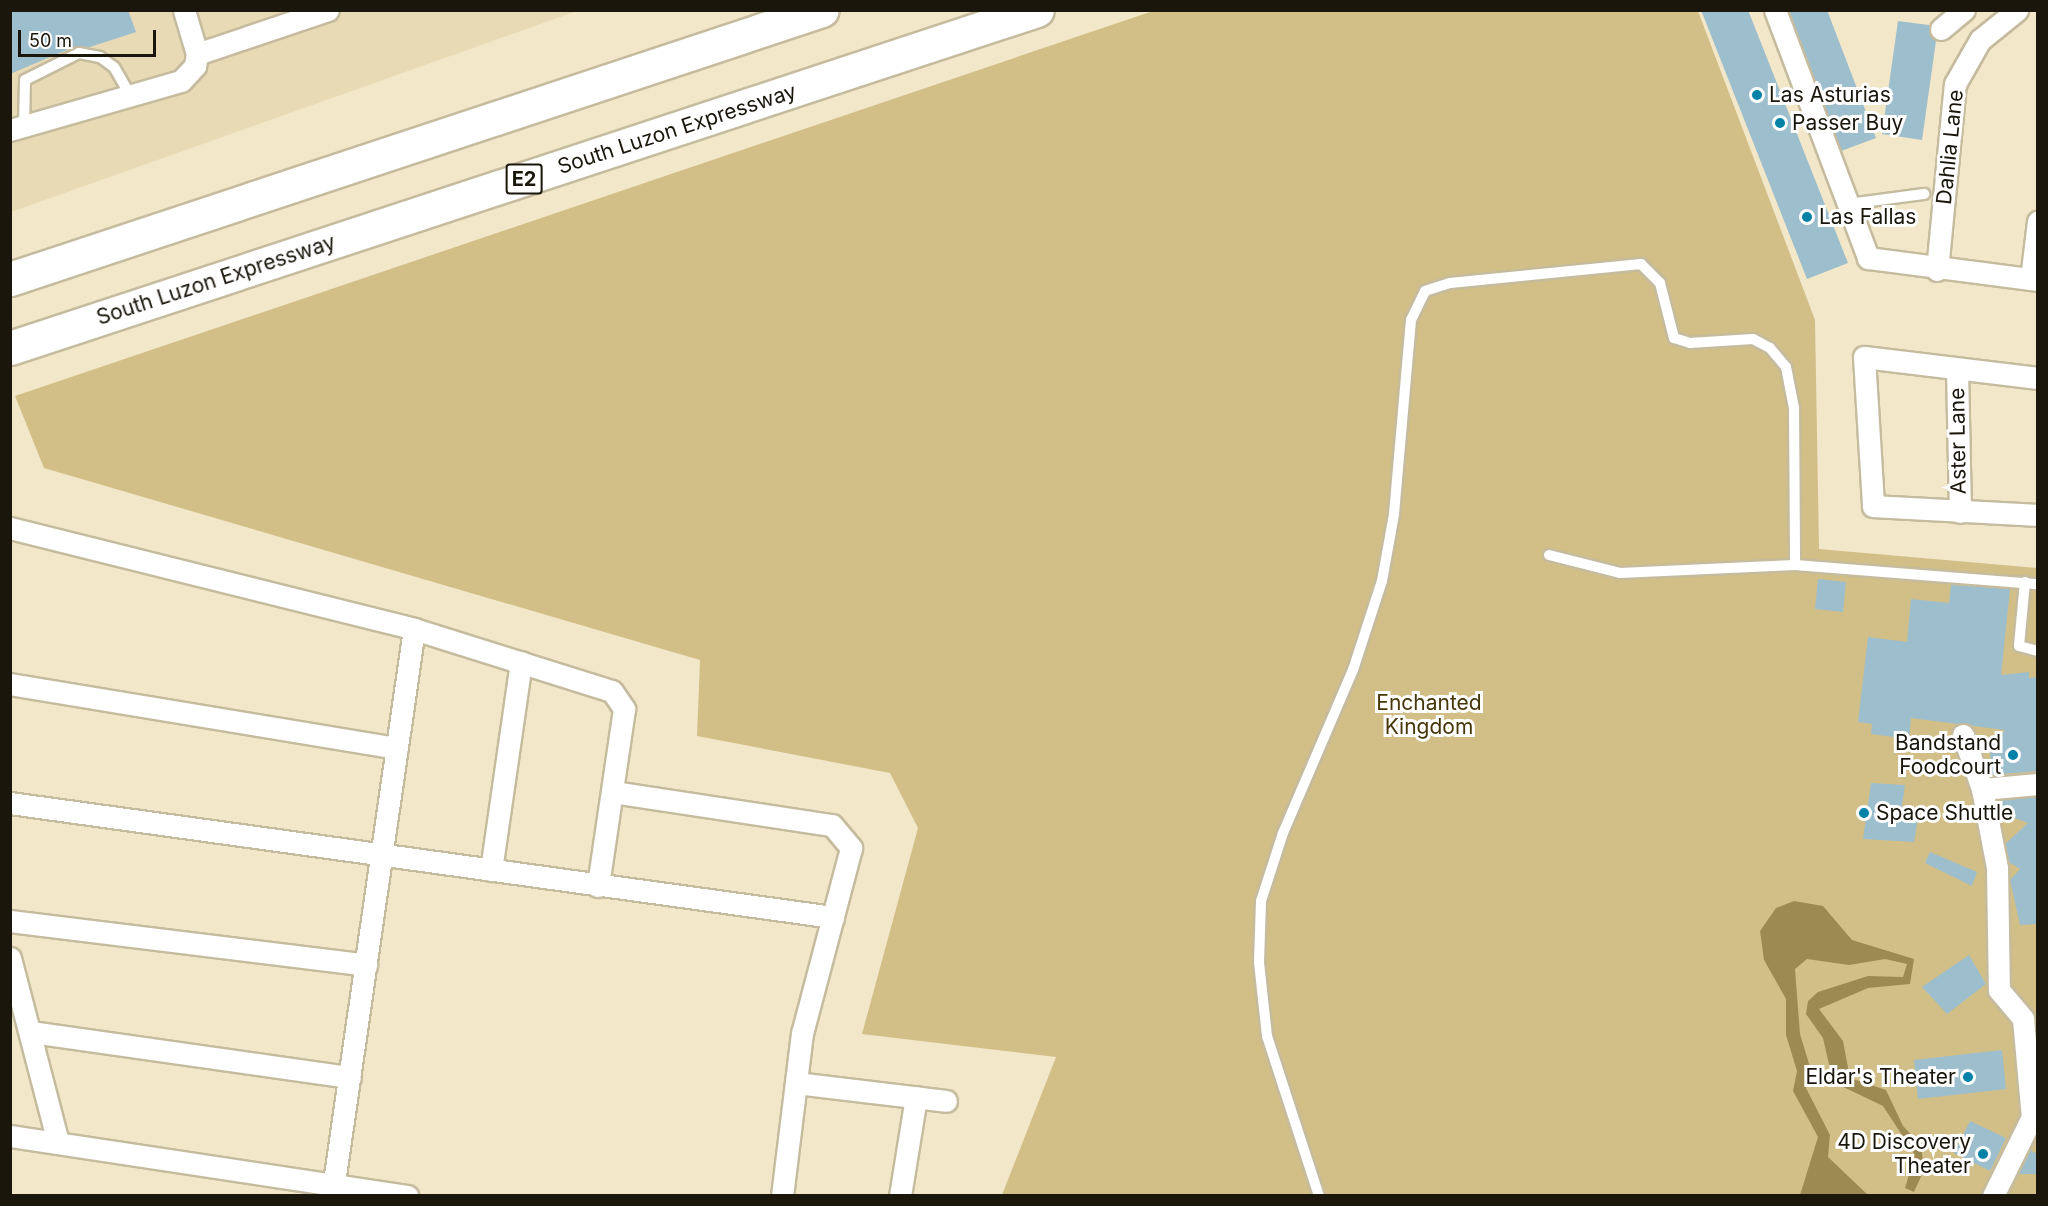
<!DOCTYPE html>
<html>
<head>
<meta charset="utf-8">
<style>
  body { margin:0 }
  #map { position:relative; width:2048px; height:1206px; overflow:hidden; background:#f2e7c9; font-family:Inter,sans-serif }
  div>[style] { position:absolute }
  [style*='--x'] { left:calc(var(--x)*1px); top:calc(var(--y)*1px); width:calc(var(--w)*1px); rotate:calc(var(--a)*1deg) }
  .built>* { inset:0; background:#e7dab4 }
  .green>* { inset:0; background:#d2bf88 }
  .water>* { inset:0; background:#9d8a53 }
  .building>* { inset:0; background:#9dbecc }
  .roads { filter:drop-shadow(2px 0 #c5bb9e) drop-shadow(-2px 0 #c5bb9e) drop-shadow(0 2px #c5bb9e) drop-shadow(0 -2px #c5bb9e) }
  .lane>* { height:10px; margin:-5px; padding:0 5px; transform-origin:5px; border-radius:5px; background:#fff }
  .street>* { height:21px; margin:-10.5px; padding:0 10.5px; transform-origin:10.5px; border-radius:10.5px; background:#fff }
  .highway>* { height:33px; margin:-16.5px; padding:0 16.5px; transform-origin:16.5px; border-radius:16.5px; background:#fff }
  .dots>* { width:16px; height:16px; translate:-50% -50%; box-sizing:border-box; border:3px solid #fff; border-radius:50% }
  span { translate:-50% -50%; white-space:nowrap; text-align:center; line-height:1.15; -webkit-text-stroke:6px #fff; paint-order:stroke }
  .shield-label span { padding:2px 4px; background:#fff; border:2px solid; border-radius:4px; -webkit-text-stroke-width:0 }
  .shield-label { font-size:20px; color:#1a160c; font-weight:700 }
  .poi-label { font-size:21px; color:#1a160c }
  .left { translate:0 -50%; text-align:left }
  .right { translate:-100% -50%; text-align:right }
  .street-label { font-size:21px; color:#1a160c }
  .park-label { font-size:21px; color:#453708 }
  .frame { position:absolute; inset:0; border:12px solid #1a160c; pointer-events:none }
  .scale { position:absolute; left:18px; top:30px; width:138px; height:27px; box-sizing:border-box; border:3px solid #1a160c; border-top:0; padding-left:8px; font-size:18px; line-height:21px; white-space:nowrap; color:#1a160c; -webkit-text-stroke:4px #fff; paint-order:stroke }
</style>
</head>
<body>
<div id="map">
  <div class="built">
    <div style="clip-path:polygon(11px 10px,577px 11px,11px 212px)"></div>
  </div>
  <div class="green">
    <div style="clip-path:polygon(1153px 11px,1698px 11px,1815px 320px,1819px 549px,2037px 568px,2037px 1195px,1002px 1195px,1056px 1057px,862px 1034px,918px 828px,890px 773px,697px 736px,700px 660px,44px 468px,15px 396px)"></div>
  </div>
  <div class="water">
    <div style="clip-path:polygon(1794px 901px,1823px 906px,1852px 940px,1914px 959px,1910px 984px,1868px 988px,1819px 1009px,1843px 1041px,1850px 1078px,1886px 1090px,1903px 1126px,1921px 1145px,1924px 1170px,1914px 1192px,1905px 1188px,1915px 1155px,1883px 1106px,1833px 1082px,1823px 1038px,1806px 1014px,1808px 1001px,1818px 992px,1868px 976px,1903px 977px,1907px 964px,1885px 959px,1849px 965px,1807px 959px,1795px 969px,1800px 1034px,1810px 1067px,1806px 1088px,1830px 1135px,1828px 1157px,1868px 1195px,1800px 1195px,1818px 1137px,1793px 1091px,1797px 1071px,1786px 1035px,1786px 999px,1764px 960px,1760px 931px,1776px 908px)"></div>
  </div>
  <div class="building">
    <div style="clip-path:polygon(10px 10px,128px 10px,136px 32px,90px 47px,76px 46px,10px 74px)"></div>
    <div style="clip-path:polygon(1701px 10px,1748px 10px,1848px 263px,1807px 279px)"></div>
    <div style="clip-path:polygon(1789px 10px,1827px 10px,1876px 138px,1841px 151px)"></div>
    <div style="clip-path:polygon(1898px 21px,1929px 25px,1936px 41px,1922px 140px,1882px 134px)"></div>
    <div style="clip-path:polygon(1818px 579px,1846px 582px,1843px 612px,1815px 609px)"></div>
    <div style="clip-path:polygon(1951px 585px,2010px 589px,2001px 675px,2029px 672px,2029px 678px,2037px 677px,2037px 771px,1991px 775px,1990px 747px,2005px 730px,1911px 718px,1909px 739px,1871px 734px,1872px 724px,1858px 722px,1868px 637px,1907px 642px,1911px 599px,1949px 603px)"></div>
    <div style="clip-path:polygon(1871px 783px,1905px 785px,1900px 820px,1918px 818px,1914px 842px,1863px 839px)"></div>
    <div style="clip-path:polygon(2037px 797px,2037px 924px,2020px 925px,2010px 880px,2020px 869px,2009px 862px,2005px 844px,2028px 823px,2001px 813px,1997px 800px)"></div>
    <div style="clip-path:polygon(1930px 852px,1977px 872px,1972px 886px,1925px 863px)"></div>
    <div style="clip-path:polygon(1969px 955px,1986px 984px,1947px 1014px,1922px 987px)"></div>
    <div style="clip-path:polygon(2002px 1050px,2006px 1089px,1918px 1099px,1914px 1060px)"></div>
    <div style="clip-path:polygon(1970px 1121px,2006px 1138px,1990px 1171px,1954px 1153px)"></div>
    <div style="clip-path:polygon(2030px 1150px,2037px 1154px,2037px 1174px,2018px 1174px)"></div>
  </div>
  <div class="roads">
    <div class="lane">
      <div style="--x:24;--y:125;--w:45;--a:-88.7"></div>
      <div style="--x:25;--y:80;--w:60;--a:-26.6"></div>
      <div style="--x:79;--y:53;--w:21;--a:11"></div>
      <div style="--x:100;--y:57;--w:17;--a:36"></div>
      <div style="--x:114;--y:67;--w:34;--a:60"></div>
      <div style="--x:1848;--y:204;--w:77;--a:-7.5"></div>
      <div style="--x:1549;--y:555;--w:73;--a:14.2"></div>
      <div style="--x:1620;--y:573;--w:175;--a:-2.6"></div>
      <div style="--x:1795;--y:565;--w:244;--a:4.5"></div>
      <div style="--x:2025;--y:582;--w:64;--a:95.4"></div>
      <div style="--x:2019;--y:646;--w:20;--a:15"></div>
      <div style="--x:1319;--y:1196;--w:168;--a:-108"></div>
      <div style="--x:1267;--y:1036;--w:74;--a:-96.2"></div>
      <div style="--x:1259;--y:962;--w:61;--a:-88.1"></div>
      <div style="--x:1261;--y:901;--w:71;--a:-72.1"></div>
      <div style="--x:1283;--y:833;--w:177;--a:-66.8"></div>
      <div style="--x:1353;--y:670;--w:94;--a:-72"></div>
      <div style="--x:1382;--y:581;--w:68;--a:-79.8"></div>
      <div style="--x:1394;--y:514;--w:195;--a:-85"></div>
      <div style="--x:1411;--y:320;--w:32;--a:-64"></div>
      <div style="--x:1425;--y:291;--w:26;--a:-18"></div>
      <div style="--x:1450;--y:283;--w:192;--a:-5.7"></div>
      <div style="--x:1641;--y:264;--w:27;--a:45"></div>
      <div style="--x:1660;--y:283;--w:57;--a:75.7"></div>
      <div style="--x:1674;--y:338;--w:17;--a:17"></div>
      <div style="--x:1690;--y:343;--w:63;--a:-3.6"></div>
      <div style="--x:1753;--y:339;--w:19;--a:28"></div>
      <div style="--x:1770;--y:348;--w:25;--a:50"></div>
      <div style="--x:1786;--y:367;--w:42;--a:79"></div>
      <div style="--x:1794;--y:408;--w:157;--a:89.6"></div>
    </div>
    <div class="street">
      <div style="--x:1775;--y:10;--w:265;--a:69.4"></div>
      <div style="--x:1868;--y:258;--w:171;--a:7.4"></div>
      <div style="--x:1941;--y:29;--w:30;--a:-40"></div>
      <div style="--x:197;--y:54;--w:138;--a:-18.6"></div>
      <div style="--x:10;--y:130;--w:178;--a:-16"></div>
      <div style="--x:181;--y:81;--w:21;--a:-47"></div>
      <div style="--x:195;--y:66;--w:12;--a:-81"></div>
      <div style="--x:197;--y:54;--w:46;--a:-106.5"></div>
      <div style="--x:1937;--y:270;--w:187;--a:-84.5"></div>
      <div style="--x:1955;--y:84;--w:51;--a:-60.4"></div>
      <div style="--x:1980;--y:40;--w:48;--a:-39"></div>
      <div style="--x:2031;--y:279;--w:58;--a:-83.1"></div>
      <div style="--x:1957;--y:369;--w:143;--a:88.8"></div>
      <div style="--x:2038;--y:378;--w:175;--a:-173.1"></div>
      <div style="--x:1864;--y:357;--w:149;--a:86.5"></div>
      <div style="--x:1873;--y:506;--w:165;--a:3.1"></div>
      <div style="--x:10;--y:528;--w:416;--a:14"></div>
      <div style="--x:414;--y:629;--w:207;--a:17.4"></div>
      <div style="--x:612;--y:691;--w:22;--a:56"></div>
      <div style="--x:624;--y:709;--w:179;--a:98.4"></div>
      <div style="--x:10;--y:684;--w:392;--a:9.4"></div>
      <div style="--x:1963;--y:735;--w:57;--a:70.6"></div>
      <div style="--x:1982;--y:789;--w:80;--a:79.2"></div>
      <div style="--x:1997;--y:868;--w:122;--a:89.1"></div>
      <div style="--x:1999;--y:990;--w:38;--a:50"></div>
      <div style="--x:2023;--y:1019;--w:98;--a:84.8"></div>
      <div style="--x:2032;--y:1117;--w:88;--a:116.3"></div>
      <div style="--x:1982;--y:789;--w:56;--a:-5.1"></div>
      <div style="--x:613;--y:792;--w:221;--a:8.6"></div>
      <div style="--x:832;--y:825;--w:30;--a:50"></div>
      <div style="--x:851;--y:848;--w:191;--a:104.8"></div>
      <div style="--x:802;--y:1033;--w:164;--a:97"></div>
      <div style="--x:10;--y:803;--w:831;--a:7.89"></div>
      <div style="--x:491;--y:870;--w:210;--a:-81.8"></div>
      <div style="--x:10;--y:921;--w:359;--a:7"></div>
      <div style="--x:10;--y:958;--w:190;--a:75.4"></div>
      <div style="--x:32;--y:1032;--w:321;--a:8.1"></div>
      <div style="--x:796;--y:1083;--w:151;--a:6.8"></div>
      <div style="--x:10;--y:1136;--w:402;--a:8.6"></div>
      <div style="--x:332;--y:1196;--w:573;--a:-81.77"></div>
      <div style="--x:900;--y:1196;--w:100;--a:-80.8"></div>
    </div>
    <div class="highway">
      <div style="--x:10;--y:279;--w:855;--a:-18.33"></div>
      <div style="--x:10;--y:348;--w:1081;--a:-18.22"></div>
    </div>
  </div>
  <div class="dots">
    <div style="left:1757px;top:95px;background:#0182a6"></div>
    <div style="left:1780px;top:123px;background:#0182a6"></div>
    <div style="left:1807px;top:217px;background:#0182a6"></div>
    <div style="left:2013px;top:755px;background:#0182a6"></div>
    <div style="left:1864px;top:813px;background:#0182a6"></div>
    <div style="left:1968px;top:1077px;background:#0182a6"></div>
    <div style="left:1983px;top:1154px;background:#0182a6"></div>
  </div>
  <div class="shield-label">
    <span style="left:524px;top:179px">E2</span>
  </div>
  <div class="poi-label">
    <span class="left" style="left:1769px;top:95px">Las Asturias</span>
    <span class="left" style="left:1792px;top:123px">Passer Buy</span>
    <span class="left" style="left:1819px;top:217px">Las Fallas</span>
    <span class="right" style="left:2001px;top:755px">Bandstand<br>Foodcourt</span>
    <span class="left" style="left:1876px;top:813px">Space Shuttle</span>
    <span class="right" style="left:1956px;top:1077px">Eldar's Theater</span>
    <span class="right" style="left:1971px;top:1154px">4D Discovery<br>Theater</span>
  </div>
  <div class="street-label">
    <span style="left:677px;top:129px;rotate:-18deg">South Luzon Expressway</span>
    <span style="left:1950px;top:147px;rotate:-84deg">Dahlia Lane</span>
    <span style="left:216px;top:280px;rotate:-18deg">South Luzon Expressway</span>
    <span style="left:1958px;top:441px;rotate:-91deg">Aster Lane</span>
  </div>
  <div class="park-label">
    <span style="left:1429px;top:715px">Enchanted<br>Kingdom</span>
  </div>
  <div class="frame"></div>
  <div class="scale">50 m</div>
</div>
</body>
</html>
